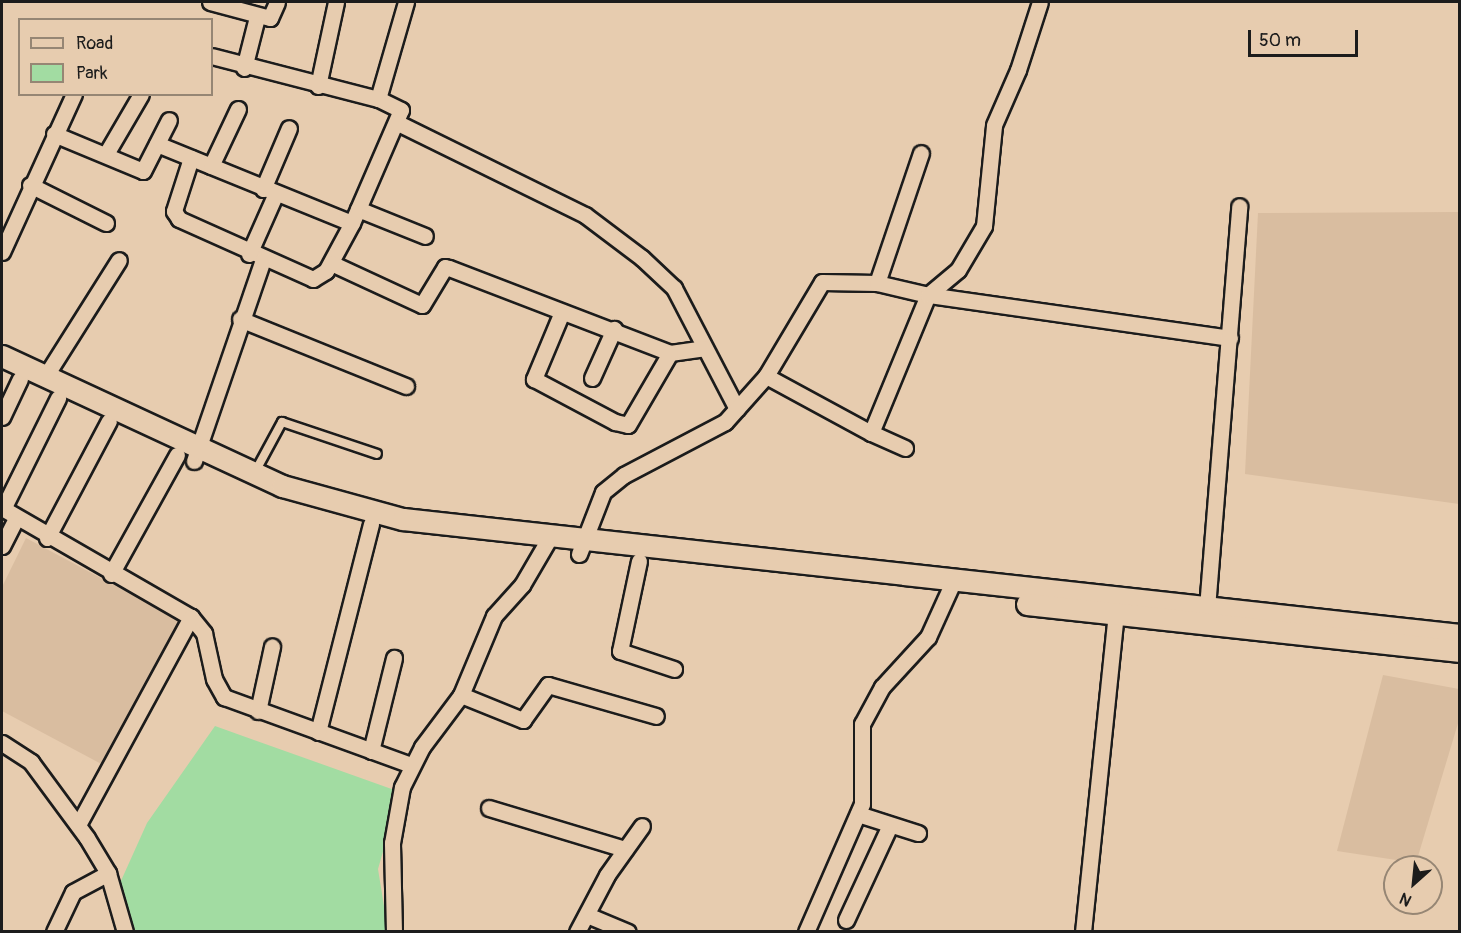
<!DOCTYPE html>
<html>
<head>
<meta charset="utf-8">
<style>
  body { margin:0 }
  #map { position:relative; width:1461px; height:933px; overflow:hidden; background:#e7ccaf; font-family:Pangolin,sans-serif }
  div>[style] { position:absolute }
  [style*='--x'] { left:calc(var(--x)*1px); top:calc(var(--y)*1px); width:calc(var(--w)*1px); rotate:calc(var(--a)*1deg) }
  .built>* { inset:0; background:#d9bda0 }
  .green>* { inset:0; background:#a2dca2 }
  .roads { filter:drop-shadow(2px 0 #1c1c1c) drop-shadow(-2px 0 #1c1c1c) drop-shadow(0 2px #1c1c1c) drop-shadow(0 -2px #1c1c1c) }
  .lane>* { height:8px; margin:-4px; padding:0 4px; transform-origin:4px; border-radius:4px; background:#e7ccaf }
  .street>* { height:15px; margin:-7.5px; padding:0 7.5px; transform-origin:7.5px; border-radius:7.5px; background:#e7ccaf }
  .secondary>* { height:21px; margin:-10.5px; padding:0 10.5px; transform-origin:10.5px; border-radius:10.5px; background:#e7ccaf }
  span { translate:-50% -50%; white-space:nowrap; text-align:center; line-height:1.15; -webkit-text-stroke:6px #e7ccaf; paint-order:stroke }
  .frame { position:absolute; inset:0; border:3px solid #1c1c1c; pointer-events:none }
  .legend { position:absolute; left:18px; top:18px; width:195px; height:78px; box-sizing:border-box; background:#e7ccaf; border:2px solid #968674; margin:0; padding:8px 10px; list-style:none; font-size:18px; color:#1c1c1c }
  .legend li { display:flex; align-items:center; gap:12px; height:30px }
  .legend b { width:30px; border:2px solid #968674 }
  .north { position:absolute; left:1383px; top:855px; width:60px; height:60px; box-sizing:border-box; background:#e7ccaf; border:2px solid #968674; border-radius:50%; rotate:207deg; font-size:16px; font-weight:700; line-height:24px; text-align:center; color:#1c1c1c }
  .north::after { content:''; display:block; margin:auto; width:21px; height:27px; background:#1c1c1c; clip-path:polygon(50% 0,100% 100%,50% 72%,0 100%) }
  .scale { position:absolute; left:1248px; top:30px; width:110px; height:27px; box-sizing:border-box; border:3px solid #1c1c1c; border-top:0; padding-left:8px; font-size:18px; line-height:21px; white-space:nowrap; color:#1c1c1c; -webkit-text-stroke:4px #e7ccaf; paint-order:stroke }
</style>
</head>
<body>
<div id="map">
  <div class="built">
    <div style="clip-path:polygon(1458px 212px,1459px 504px,1245px 474px,1258px 213px)"></div>
    <div style="clip-path:polygon(26px 538px,183px 622px,107px 767px,2px 711px,2px 587px)"></div>
    <div style="clip-path:polygon(1383px 675px,1459px 689px,1459px 720px,1416px 863px,1337px 851px)"></div>
  </div>
  <div class="green">
    <div style="clip-path:polygon(215px 726px,400px 792px,378px 869px,388px 931px,129px 931px,120px 883px,147px 823px)"></div>
  </div>
  <div class="roads">
    <div class="lane">
      <div style="--x:255;--y:472;--w:57;--a:-61.6"></div>
      <div style="--x:282;--y:422;--w:100;--a:18.6"></div>
    </div>
    <div class="street">
      <div style="--x:210;--y:2;--w:62;--a:14.9"></div>
      <div style="--x:270;--y:18;--w:17;--a:-66"></div>
      <div style="--x:244;--y:68;--w:53;--a:-75.7"></div>
      <div style="--x:318;--y:86;--w:86;--a:-77.9"></div>
      <div style="--x:378;--y:99;--w:101;--a:-73.9"></div>
      <div style="--x:398;--y:123;--w:208;--a:26.2"></div>
      <div style="--x:585;--y:215;--w:71;--a:37"></div>
      <div style="--x:642;--y:258;--w:44;--a:43.2"></div>
      <div style="--x:674;--y:288;--w:136;--a:62.5"></div>
      <div style="--x:54;--y:134;--w:96;--a:22.6"></div>
      <div style="--x:143;--y:171;--w:57;--a:-63"></div>
      <div style="--x:157;--y:144;--w:210;--a:22.1"></div>
      <div style="--x:106;--y:154;--w:69;--a:-59.7"></div>
      <div style="--x:191;--y:158;--w:56;--a:107.8"></div>
      <div style="--x:174;--y:211;--w:9;--a:58"></div>
      <div style="--x:179;--y:219;--w:147;--a:24.1"></div>
      <div style="--x:313;--y:279;--w:15;--a:-32"></div>
      <div style="--x:326;--y:271;--w:55;--a:-61.6"></div>
      <div style="--x:352;--y:223;--w:123;--a:-66.6"></div>
      <div style="--x:401;--y:110;--w:25;--a:-154"></div>
      <div style="--x:378;--y:99;--w:171;--a:-165.5"></div>
      <div style="--x:211;--y:166;--w:63;--a:-64.7"></div>
      <div style="--x:30;--y:185;--w:85;--a:26.6"></div>
      <div style="--x:263;--y:189;--w:66;--a:-66.9"></div>
      <div style="--x:358;--y:209;--w:72;--a:21.9"></div>
      <div style="--x:2;--y:252;--w:174;--a:-65.5"></div>
      <div style="--x:249;--y:254;--w:67;--a:-66.1"></div>
      <div style="--x:331;--y:263;--w:100;--a:24.8"></div>
      <div style="--x:422;--y:305;--w:44;--a:-58.8"></div>
      <div style="--x:445;--y:267;--w:4;--a:14"></div>
      <div style="--x:449;--y:268;--w:237;--a:21"></div>
      <div style="--x:670;--y:353;--w:34;--a:-8"></div>
      <div style="--x:877;--y:283;--w:137;--a:-71.3"></div>
      <div style="--x:562;--y:312;--w:73;--a:112.7"></div>
      <div style="--x:534;--y:379;--w:92;--a:28"></div>
      <div style="--x:615;--y:422;--w:13;--a:13"></div>
      <div style="--x:628;--y:425;--w:83;--a:-59.7"></div>
      <div style="--x:240;--y:319;--w:179;--a:22"></div>
      <div style="--x:766;--y:376;--w:119;--a:28.5"></div>
      <div style="--x:45;--y:377;--w:138;--a:-57.7"></div>
      <div style="--x:592;--y:378;--w:54;--a:-65.8"></div>
      <div style="--x:2;--y:417;--w:42;--a:-64.7"></div>
      <div style="--x:905;--y:448;--w:37;--a:-156"></div>
      <div style="--x:871;--y:433;--w:149;--a:-67.6"></div>
      <div style="--x:928;--y:295;--w:39;--a:-40"></div>
      <div style="--x:958;--y:270;--w:51;--a:-59.4"></div>
      <div style="--x:984;--y:226;--w:101;--a:-84.3"></div>
      <div style="--x:994;--y:125;--w:60;--a:-66.4"></div>
      <div style="--x:1018;--y:70;--w:71;--a:-72.1"></div>
      <div style="--x:194;--y:461;--w:213;--a:-71.1"></div>
      <div style="--x:2;--y:508;--w:218;--a:30"></div>
      <div style="--x:191;--y:617;--w:21;--a:51"></div>
      <div style="--x:204;--y:633;--w:47;--a:77.7"></div>
      <div style="--x:214;--y:679;--w:21;--a:61"></div>
      <div style="--x:224;--y:697;--w:199;--a:20"></div>
      <div style="--x:3;--y:509;--w:124;--a:-63.6"></div>
      <div style="--x:47;--y:538;--w:132;--a:-62.1"></div>
      <div style="--x:2;--y:546;--w:30;--a:-63"></div>
      <div style="--x:579;--y:554;--w:66;--a:-68.8"></div>
      <div style="--x:603;--y:492;--w:27;--a:-39"></div>
      <div style="--x:624;--y:475;--w:114;--a:-27.7"></div>
      <div style="--x:725;--y:422;--w:62;--a:-48.3"></div>
      <div style="--x:766;--y:376;--w:109;--a:-59.2"></div>
      <div style="--x:822;--y:282;--w:55;--a:1"></div>
      <div style="--x:877;--y:283;--w:52;--a:13.2"></div>
      <div style="--x:928;--y:295;--w:305;--a:8.1"></div>
      <div style="--x:639;--y:561;--w:92;--a:101.9"></div>
      <div style="--x:620;--y:651;--w:57;--a:18.4"></div>
      <div style="--x:111;--y:574;--w:136;--a:-61"></div>
      <div style="--x:1207;--y:608;--w:403;--a:-85.4"></div>
      <div style="--x:461;--y:695;--w:67;--a:22"></div>
      <div style="--x:523;--y:720;--w:43;--a:-54.5"></div>
      <div style="--x:548;--y:685;--w:112;--a:16"></div>
      <div style="--x:258;--y:711;--w:66;--a:-77.7"></div>
      <div style="--x:318;--y:732;--w:215;--a:-75.7"></div>
      <div style="--x:2;--y:743;--w:35;--a:33"></div>
      <div style="--x:31;--y:762;--w:94;--a:53.6"></div>
      <div style="--x:87;--y:838;--w:41;--a:59"></div>
      <div style="--x:108;--y:873;--w:61;--a:73.9"></div>
      <div style="--x:371;--y:751;--w:96;--a:-76.1"></div>
      <div style="--x:489;--y:808;--w:142;--a:16.8"></div>
      <div style="--x:858;--y:814;--w:63;--a:17.6"></div>
      <div style="--x:78;--y:825;--w:237;--a:-61.5"></div>
      <div style="--x:587;--y:915;--w:44;--a:22.5"></div>
      <div style="--x:846;--y:920;--w:105;--a:-65.1"></div>
      <div style="--x:54;--y:932;--w:44;--a:-64.6"></div>
      <div style="--x:73;--y:892;--w:40;--a:-28"></div>
      <div style="--x:394;--y:932;--w:89;--a:-91.3"></div>
      <div style="--x:392;--y:843;--w:57;--a:-79.9"></div>
      <div style="--x:402;--y:787;--w:45;--a:-63.4"></div>
      <div style="--x:422;--y:747;--w:65;--a:-53.1"></div>
      <div style="--x:461;--y:695;--w:86;--a:-67.3"></div>
      <div style="--x:494;--y:616;--w:42;--a:-47.9"></div>
      <div style="--x:522;--y:585;--w:56;--a:-59.7"></div>
      <div style="--x:577;--y:932;--w:64;--a:-62.2"></div>
      <div style="--x:607;--y:875;--w:60;--a:-54.5"></div>
      <div style="--x:806;--y:932;--w:140;--a:-66.4"></div>
      <div style="--x:862;--y:804;--w:80;--a:-90"></div>
      <div style="--x:862;--y:724;--w:42;--a:-61.6"></div>
      <div style="--x:882;--y:687;--w:68;--a:-47.4"></div>
      <div style="--x:928;--y:637;--w:60;--a:-65.6"></div>
      <div style="--x:1083;--y:932;--w:331;--a:-84.1"></div>
    </div>
    <div class="secondary">
      <div style="--x:2;--y:356;--w:309;--a:24.9"></div>
      <div style="--x:282;--y:486;--w:125;--a:15.3"></div>
      <div style="--x:403;--y:519;--w:1063;--a:6.26"></div>
      <div style="--x:1027;--y:604;--w:436;--a:6.2"></div>
    </div>
  </div>
  <div class="frame"></div>
  <ul class="legend">
  <li><b style="height:8px;background:#e7ccaf"></b>Road</li>
  <li><b style="height:16px;background:#a2dca2"></b>Park</li>
  </ul>
  <div class="north">N</div>
  <div class="scale">50 m</div>
</div>
</body>
</html>
